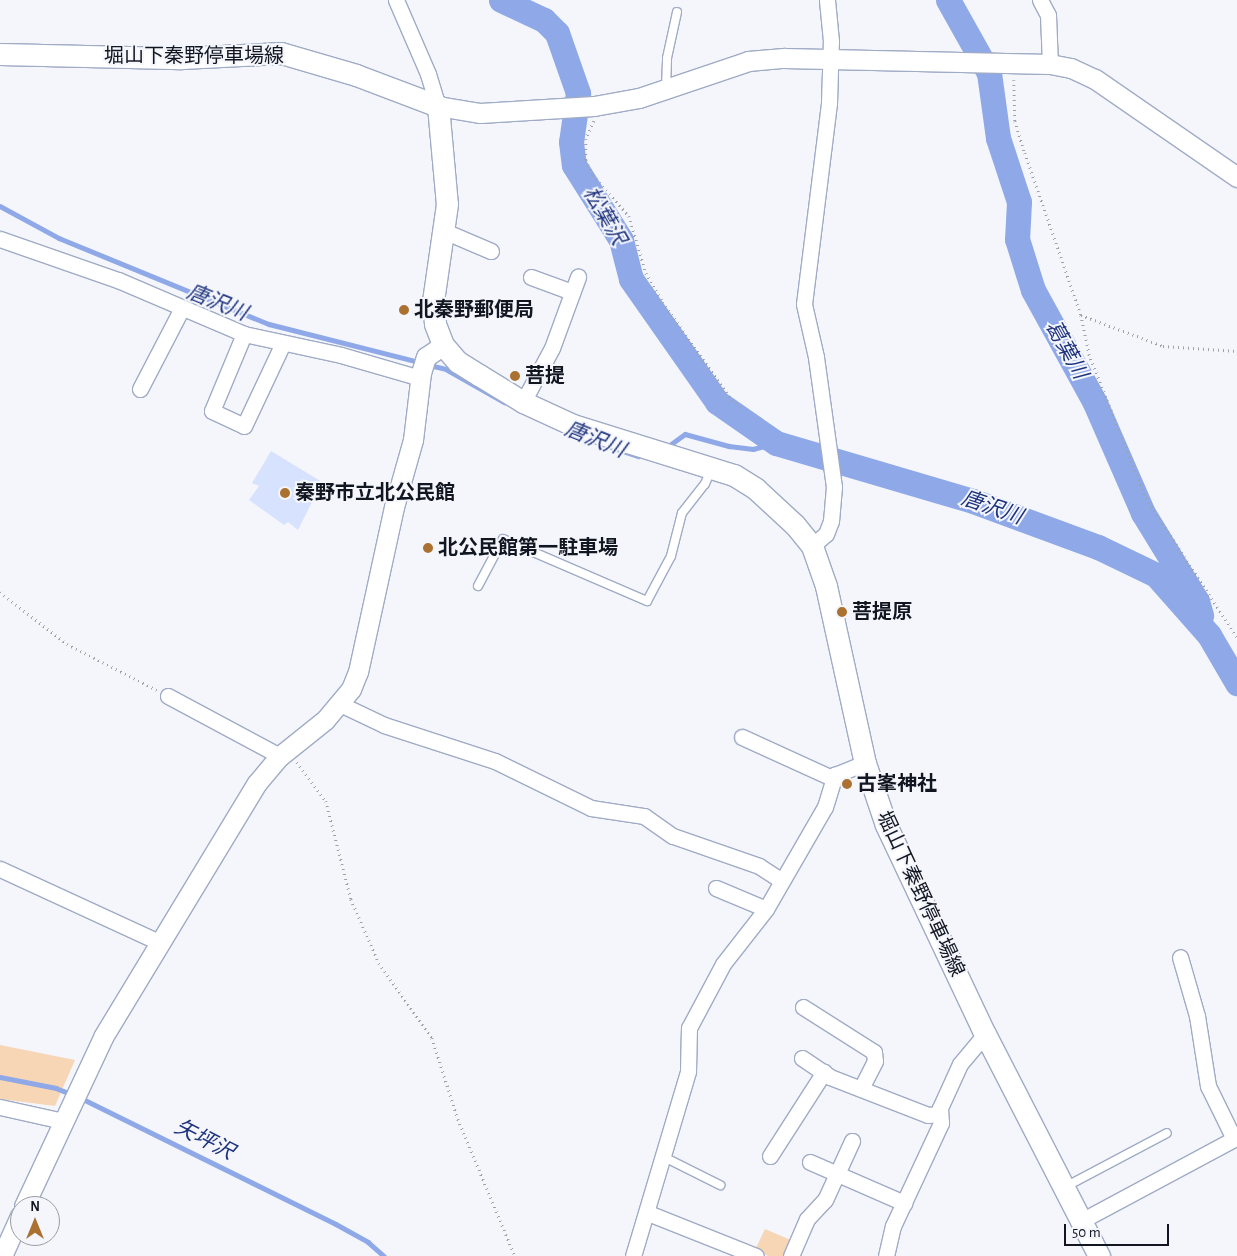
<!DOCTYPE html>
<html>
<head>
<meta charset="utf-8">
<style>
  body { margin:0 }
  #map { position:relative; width:1237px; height:1256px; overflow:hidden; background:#f4f6fc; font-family:"Alegreya Sans","Noto Sans JP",sans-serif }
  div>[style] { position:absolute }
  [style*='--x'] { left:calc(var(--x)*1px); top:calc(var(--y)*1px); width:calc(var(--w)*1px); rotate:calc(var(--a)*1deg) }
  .green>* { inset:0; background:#f7d6b6 }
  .stream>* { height:4.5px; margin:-2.25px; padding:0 2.25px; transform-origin:2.25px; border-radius:2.25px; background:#8ea8e8 }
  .river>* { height:25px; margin:-12.5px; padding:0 12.5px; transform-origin:12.5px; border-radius:12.5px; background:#8ea8e8 }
  .building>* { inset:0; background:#d7e2fe }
  .path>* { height:2.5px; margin-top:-1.25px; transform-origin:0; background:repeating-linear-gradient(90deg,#9ea1a8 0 1px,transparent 0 5px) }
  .roads { filter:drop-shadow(1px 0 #a0abc5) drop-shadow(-1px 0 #a0abc5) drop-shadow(0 1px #a0abc5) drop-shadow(0 -1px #a0abc5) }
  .service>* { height:8px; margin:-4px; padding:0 4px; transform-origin:4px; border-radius:4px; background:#fff }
  .minor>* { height:15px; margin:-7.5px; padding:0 7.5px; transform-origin:7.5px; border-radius:7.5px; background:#fff }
  .tertiary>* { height:19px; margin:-9.5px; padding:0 9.5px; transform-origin:9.5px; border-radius:9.5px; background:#fff }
  .secondary>* { height:21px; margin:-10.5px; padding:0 10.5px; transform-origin:10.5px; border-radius:10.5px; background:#fff }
  .dots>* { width:14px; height:14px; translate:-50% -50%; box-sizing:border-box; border:2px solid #f4f6fc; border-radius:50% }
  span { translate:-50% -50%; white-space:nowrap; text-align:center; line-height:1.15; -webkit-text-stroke:4px #f4f6fc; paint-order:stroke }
  .street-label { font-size:20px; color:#121620 }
  .poi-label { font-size:20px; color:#121620; font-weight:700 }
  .left { translate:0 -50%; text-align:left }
  .water-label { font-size:21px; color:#1f347e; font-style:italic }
  .north { position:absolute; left:10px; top:1196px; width:50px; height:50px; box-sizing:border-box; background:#f4f6fc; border:1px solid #9a9ca4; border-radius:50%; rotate:0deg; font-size:14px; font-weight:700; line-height:20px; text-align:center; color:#121620 }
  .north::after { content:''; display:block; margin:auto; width:18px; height:22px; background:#ab7131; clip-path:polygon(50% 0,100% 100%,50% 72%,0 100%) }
  .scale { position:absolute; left:1064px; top:1224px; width:105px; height:22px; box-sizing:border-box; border:2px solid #121620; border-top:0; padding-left:6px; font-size:15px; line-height:18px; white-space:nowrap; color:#121620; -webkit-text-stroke:4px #f4f6fc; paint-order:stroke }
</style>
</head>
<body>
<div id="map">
  <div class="green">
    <div style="clip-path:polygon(0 1045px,75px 1060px,55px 1106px,0 1099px)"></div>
    <div style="clip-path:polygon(765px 1229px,793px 1241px,786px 1256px,768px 1256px,755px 1250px)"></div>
  </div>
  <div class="stream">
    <div style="--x:0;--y:206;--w:67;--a:28.5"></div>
    <div style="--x:59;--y:238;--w:227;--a:22.3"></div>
    <div style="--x:269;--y:324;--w:155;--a:14.2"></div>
    <div style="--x:429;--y:365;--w:17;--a:13"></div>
    <div style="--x:446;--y:369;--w:67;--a:29.6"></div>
    <div style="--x:601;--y:444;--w:39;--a:18"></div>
    <div style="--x:667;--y:447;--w:22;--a:-36"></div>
    <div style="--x:685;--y:434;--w:46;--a:15.3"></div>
    <div style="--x:729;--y:446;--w:24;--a:7"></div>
    <div style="--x:753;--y:449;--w:24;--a:-15"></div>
    <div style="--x:0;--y:1077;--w:57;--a:11.1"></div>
    <div style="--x:56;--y:1088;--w:16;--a:22"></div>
    <div style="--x:81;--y:1098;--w:284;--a:26.3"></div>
    <div style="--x:336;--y:1224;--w:37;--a:29"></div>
    <div style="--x:368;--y:1242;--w:21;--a:41"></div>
  </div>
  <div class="river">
    <div style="--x:501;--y:0;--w:47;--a:24.9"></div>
    <div style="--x:544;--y:20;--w:18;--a:45"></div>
    <div style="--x:557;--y:33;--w:64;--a:70.7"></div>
    <div style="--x:578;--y:93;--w:49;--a:98.1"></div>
    <div style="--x:571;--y:142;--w:23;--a:83"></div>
    <div style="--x:574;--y:165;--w:89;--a:57.9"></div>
    <div style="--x:621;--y:240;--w:40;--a:75.6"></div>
    <div style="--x:631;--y:279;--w:150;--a:55"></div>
    <div style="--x:717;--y:402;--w:72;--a:34.8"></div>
    <div style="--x:776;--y:443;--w:205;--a:16.4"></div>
    <div style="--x:973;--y:501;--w:133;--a:20.2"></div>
    <div style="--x:1098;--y:547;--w:64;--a:25.8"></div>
    <div style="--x:1156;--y:575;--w:80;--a:48.5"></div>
    <div style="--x:1209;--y:635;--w:56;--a:59.7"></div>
    <div style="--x:948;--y:0;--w:84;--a:60.7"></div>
    <div style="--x:989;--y:73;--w:66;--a:82.1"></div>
    <div style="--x:998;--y:138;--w:67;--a:71.8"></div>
    <div style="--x:1019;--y:202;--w:37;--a:93"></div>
    <div style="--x:1017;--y:239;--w:53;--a:72.6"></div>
    <div style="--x:1033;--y:290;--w:129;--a:61.2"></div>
    <div style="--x:1095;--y:403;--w:120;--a:66.4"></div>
    <div style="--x:1143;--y:513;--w:103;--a:58.5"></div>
    <div style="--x:1197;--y:601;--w:15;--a:74"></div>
  </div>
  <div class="building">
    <div style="clip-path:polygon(271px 451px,322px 482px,298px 530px,288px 522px,284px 525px,249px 500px,259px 486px,252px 483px)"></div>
  </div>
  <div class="path">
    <div style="--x:1014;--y:80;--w:41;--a:88.6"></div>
    <div style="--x:1015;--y:121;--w:34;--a:73"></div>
    <div style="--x:1025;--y:153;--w:171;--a:70.9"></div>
    <div style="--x:1081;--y:315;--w:40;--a:78"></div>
    <div style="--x:1089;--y:354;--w:155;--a:68.4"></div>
    <div style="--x:1146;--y:498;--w:166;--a:56.8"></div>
    <div style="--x:594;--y:121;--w:20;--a:114"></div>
    <div style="--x:586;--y:139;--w:21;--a:90"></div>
    <div style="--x:586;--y:160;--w:17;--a:65"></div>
    <div style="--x:593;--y:175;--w:55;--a:48.7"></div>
    <div style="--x:629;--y:216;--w:59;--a:73.4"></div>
    <div style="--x:646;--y:273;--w:34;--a:60"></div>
    <div style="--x:663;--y:302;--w:120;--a:54.9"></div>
    <div style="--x:732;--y:400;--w:11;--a:38"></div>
    <div style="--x:1081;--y:315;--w:88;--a:20.7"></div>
    <div style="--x:1163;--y:346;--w:74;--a:3.9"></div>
    <div style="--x:0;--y:592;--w:85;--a:37.8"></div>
    <div style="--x:67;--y:644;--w:101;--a:27.1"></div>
    <div style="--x:297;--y:762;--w:49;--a:53.4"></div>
    <div style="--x:326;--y:801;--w:101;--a:75.7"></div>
    <div style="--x:351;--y:899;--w:70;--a:66.4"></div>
    <div style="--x:379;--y:963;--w:92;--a:54.8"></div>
    <div style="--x:432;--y:1038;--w:85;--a:72.2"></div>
    <div style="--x:458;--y:1119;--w:148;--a:67.4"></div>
  </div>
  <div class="roads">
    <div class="service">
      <div style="--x:666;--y:89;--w:31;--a:-88"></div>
      <div style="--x:667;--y:58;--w:47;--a:-77.7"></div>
      <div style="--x:478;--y:586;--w:53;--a:-62"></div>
      <div style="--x:503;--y:539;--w:157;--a:23.3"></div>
      <div style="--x:647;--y:601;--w:51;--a:-61.9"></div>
      <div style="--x:671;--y:556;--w:44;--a:-75.7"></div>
      <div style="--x:682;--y:513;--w:37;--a:-52"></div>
      <div style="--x:705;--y:484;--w:16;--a:-68"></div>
      <div style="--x:664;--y:1157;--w:63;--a:26.6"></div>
      <div style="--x:1065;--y:1187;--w:115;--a:-27.9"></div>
    </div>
    <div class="minor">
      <div style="--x:396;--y:0;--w:81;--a:66.6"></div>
      <div style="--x:428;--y:74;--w:34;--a:73"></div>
      <div style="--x:1040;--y:0;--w:17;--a:62"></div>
      <div style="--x:1048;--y:15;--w:49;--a:87.7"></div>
      <div style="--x:444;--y:231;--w:51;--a:23.1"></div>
      <div style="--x:0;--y:239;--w:125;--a:19.2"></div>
      <div style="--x:118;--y:280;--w:137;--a:23.2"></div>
      <div style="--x:244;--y:334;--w:99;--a:12.2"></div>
      <div style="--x:341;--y:355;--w:82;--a:16.2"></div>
      <div style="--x:531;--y:277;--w:44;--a:20.1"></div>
      <div style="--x:244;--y:334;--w:83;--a:112.6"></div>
      <div style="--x:212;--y:411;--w:35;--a:25"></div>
      <div style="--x:244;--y:426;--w:92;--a:-64.8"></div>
      <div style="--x:140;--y:389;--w:91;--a:-62.6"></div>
      <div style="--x:523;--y:402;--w:61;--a:-61.8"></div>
      <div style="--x:552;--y:348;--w:76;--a:-69.9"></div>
      <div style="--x:812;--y:546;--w:18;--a:-41"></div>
      <div style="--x:826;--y:534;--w:14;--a:-69"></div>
      <div style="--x:831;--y:521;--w:34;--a:-85"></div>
      <div style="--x:834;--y:487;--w:131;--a:-97.9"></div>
      <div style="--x:816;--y:357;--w:54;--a:-102.8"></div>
      <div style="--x:804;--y:304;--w:203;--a:-82.9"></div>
      <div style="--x:829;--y:103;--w:62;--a:-88.2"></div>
      <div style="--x:831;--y:41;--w:41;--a:-95.6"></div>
      <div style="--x:168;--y:696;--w:127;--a:28.2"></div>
      <div style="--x:340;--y:704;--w:49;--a:25.5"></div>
      <div style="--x:384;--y:725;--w:117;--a:18"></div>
      <div style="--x:495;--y:761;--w:107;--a:26.1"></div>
      <div style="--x:591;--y:808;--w:54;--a:8.6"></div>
      <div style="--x:644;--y:816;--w:35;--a:35"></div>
      <div style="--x:673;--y:836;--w:91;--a:19.2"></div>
      <div style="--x:759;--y:866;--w:27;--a:33"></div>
      <div style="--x:742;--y:737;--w:101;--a:24.5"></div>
      <div style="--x:0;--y:869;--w:177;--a:24.7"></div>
      <div style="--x:716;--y:888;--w:54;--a:22.8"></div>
      <div style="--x:803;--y:1007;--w:84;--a:32.4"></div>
      <div style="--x:874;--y:1052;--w:9;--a:84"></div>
      <div style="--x:875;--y:1061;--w:31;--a:117"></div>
      <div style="--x:802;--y:1058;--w:34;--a:34"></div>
      <div style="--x:830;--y:1077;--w:105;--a:21.2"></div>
      <div style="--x:928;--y:1115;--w:12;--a:-5"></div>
      <div style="--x:0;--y:1107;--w:65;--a:12.5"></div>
      <div style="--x:770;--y:1156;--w:100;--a:-57.3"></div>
      <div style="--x:810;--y:1162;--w:103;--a:23.6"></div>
      <div style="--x:648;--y:1213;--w:116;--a:21.7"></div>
      <div style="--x:1079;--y:1222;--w:176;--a:-28.2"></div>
      <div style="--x:1234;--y:1139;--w:59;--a:-116.1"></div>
      <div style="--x:1208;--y:1086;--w:71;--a:-98.9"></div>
      <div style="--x:1197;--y:1016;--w:61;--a:-106.1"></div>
      <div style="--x:633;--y:1256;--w:193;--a:-73.4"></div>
      <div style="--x:688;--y:1071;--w:43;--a:-88.7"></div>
      <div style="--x:689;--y:1028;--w:72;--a:-62"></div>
      <div style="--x:723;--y:964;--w:70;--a:-52"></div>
      <div style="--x:766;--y:909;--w:118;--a:-60"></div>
      <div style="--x:825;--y:807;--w:34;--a:-73"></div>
      <div style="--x:835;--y:775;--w:32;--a:-22"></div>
      <div style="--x:791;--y:1256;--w:40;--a:-66.6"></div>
      <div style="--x:807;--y:1219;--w:26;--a:-47"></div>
      <div style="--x:825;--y:1200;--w:65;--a:-65.4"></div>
      <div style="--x:886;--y:1256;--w:31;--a:-77"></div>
      <div style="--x:893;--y:1226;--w:114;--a:-65"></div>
      <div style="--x:941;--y:1123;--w:15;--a:-94"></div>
      <div style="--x:940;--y:1108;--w:48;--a:-65.6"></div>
      <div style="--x:960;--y:1064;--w:39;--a:-50"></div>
    </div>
    <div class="tertiary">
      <div style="--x:438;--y:106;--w:43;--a:9.5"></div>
      <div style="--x:480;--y:113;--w:114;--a:-3.5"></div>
      <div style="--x:594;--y:106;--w:46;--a:-10.1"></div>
      <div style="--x:639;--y:98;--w:115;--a:-18.7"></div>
      <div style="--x:748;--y:61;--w:36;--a:-5"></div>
      <div style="--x:784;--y:58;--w:266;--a:1.3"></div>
      <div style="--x:1050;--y:64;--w:21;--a:11"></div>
      <div style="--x:1071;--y:68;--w:26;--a:25"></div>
      <div style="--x:1095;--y:79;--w:173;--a:34.6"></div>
      <div style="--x:24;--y:1206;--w:187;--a:-64.9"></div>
      <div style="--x:103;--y:1037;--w:297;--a:-58.8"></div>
      <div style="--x:257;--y:783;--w:35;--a:-50"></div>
      <div style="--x:280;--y:756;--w:58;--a:-38.7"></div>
      <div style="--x:325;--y:720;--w:40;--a:-50"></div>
      <div style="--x:351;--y:689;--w:18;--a:-68"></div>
      <div style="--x:358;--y:672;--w:169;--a:-77.7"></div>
      <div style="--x:394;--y:507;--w:70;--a:-74.2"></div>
      <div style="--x:413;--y:440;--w:67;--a:-83.2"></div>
      <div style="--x:421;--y:373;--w:17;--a:-73"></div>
      <div style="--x:426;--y:357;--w:21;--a:-35"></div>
      <div style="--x:2;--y:1256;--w:44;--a:-65.8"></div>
    </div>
    <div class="secondary">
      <div style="--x:0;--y:54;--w:182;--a:1.3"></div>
      <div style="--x:182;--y:58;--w:99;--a:-2.9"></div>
      <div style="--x:281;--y:53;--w:78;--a:16.3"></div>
      <div style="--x:356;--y:75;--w:88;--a:20.7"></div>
      <div style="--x:438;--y:106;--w:98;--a:84.8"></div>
      <div style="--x:447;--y:204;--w:98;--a:98.2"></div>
      <div style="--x:433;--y:301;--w:23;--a:85"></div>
      <div style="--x:435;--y:324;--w:22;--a:69"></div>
      <div style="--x:443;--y:345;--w:23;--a:49"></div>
      <div style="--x:458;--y:362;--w:25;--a:32"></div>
      <div style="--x:479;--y:375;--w:52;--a:31.5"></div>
      <div style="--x:523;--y:402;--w:55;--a:24.7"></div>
      <div style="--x:573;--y:425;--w:169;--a:17.3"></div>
      <div style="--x:734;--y:475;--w:26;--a:32"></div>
      <div style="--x:756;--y:489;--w:53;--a:42.7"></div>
      <div style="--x:795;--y:525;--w:27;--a:51"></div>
      <div style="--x:812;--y:546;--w:42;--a:70.7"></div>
      <div style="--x:826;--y:586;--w:181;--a:77.6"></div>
      <div style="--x:865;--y:763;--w:65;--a:71.3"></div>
      <div style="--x:886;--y:825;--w:231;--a:64.7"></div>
      <div style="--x:985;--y:1034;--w:250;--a:62.8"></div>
    </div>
  </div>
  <div class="dots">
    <div style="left:404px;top:310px;background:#ab7131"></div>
    <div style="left:515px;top:376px;background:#ab7131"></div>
    <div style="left:285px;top:493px;background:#ab7131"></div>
    <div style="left:428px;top:548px;background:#ab7131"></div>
    <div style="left:842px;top:612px;background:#ab7131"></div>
    <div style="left:847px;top:784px;background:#ab7131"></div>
  </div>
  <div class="street-label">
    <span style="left:194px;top:56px">堀山下秦野停車場線</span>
    <span style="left:920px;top:894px;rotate:65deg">堀山下秦野停車場線</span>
  </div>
  <div class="poi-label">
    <span class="left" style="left:414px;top:310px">北秦野郵便局</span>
    <span class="left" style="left:525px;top:376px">菩提</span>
    <span class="left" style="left:295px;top:493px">秦野市立北公民館</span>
    <span class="left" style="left:438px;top:548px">北公民館第一駐車場</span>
    <span class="left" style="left:852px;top:612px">菩提原</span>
    <span class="left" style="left:857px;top:784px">古峯神社</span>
  </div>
  <div class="water-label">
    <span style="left:604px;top:216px;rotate:60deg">松葉沢</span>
    <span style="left:217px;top:303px;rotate:22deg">唐沢川</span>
    <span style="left:1066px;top:350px;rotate:61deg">葛葉川</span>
    <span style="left:595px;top:440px;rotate:22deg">唐沢川</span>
    <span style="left:992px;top:508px;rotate:19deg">唐沢川</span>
    <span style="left:204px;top:1140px;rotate:27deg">矢坪沢</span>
  </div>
  <div class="north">N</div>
  <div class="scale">50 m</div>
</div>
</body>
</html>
